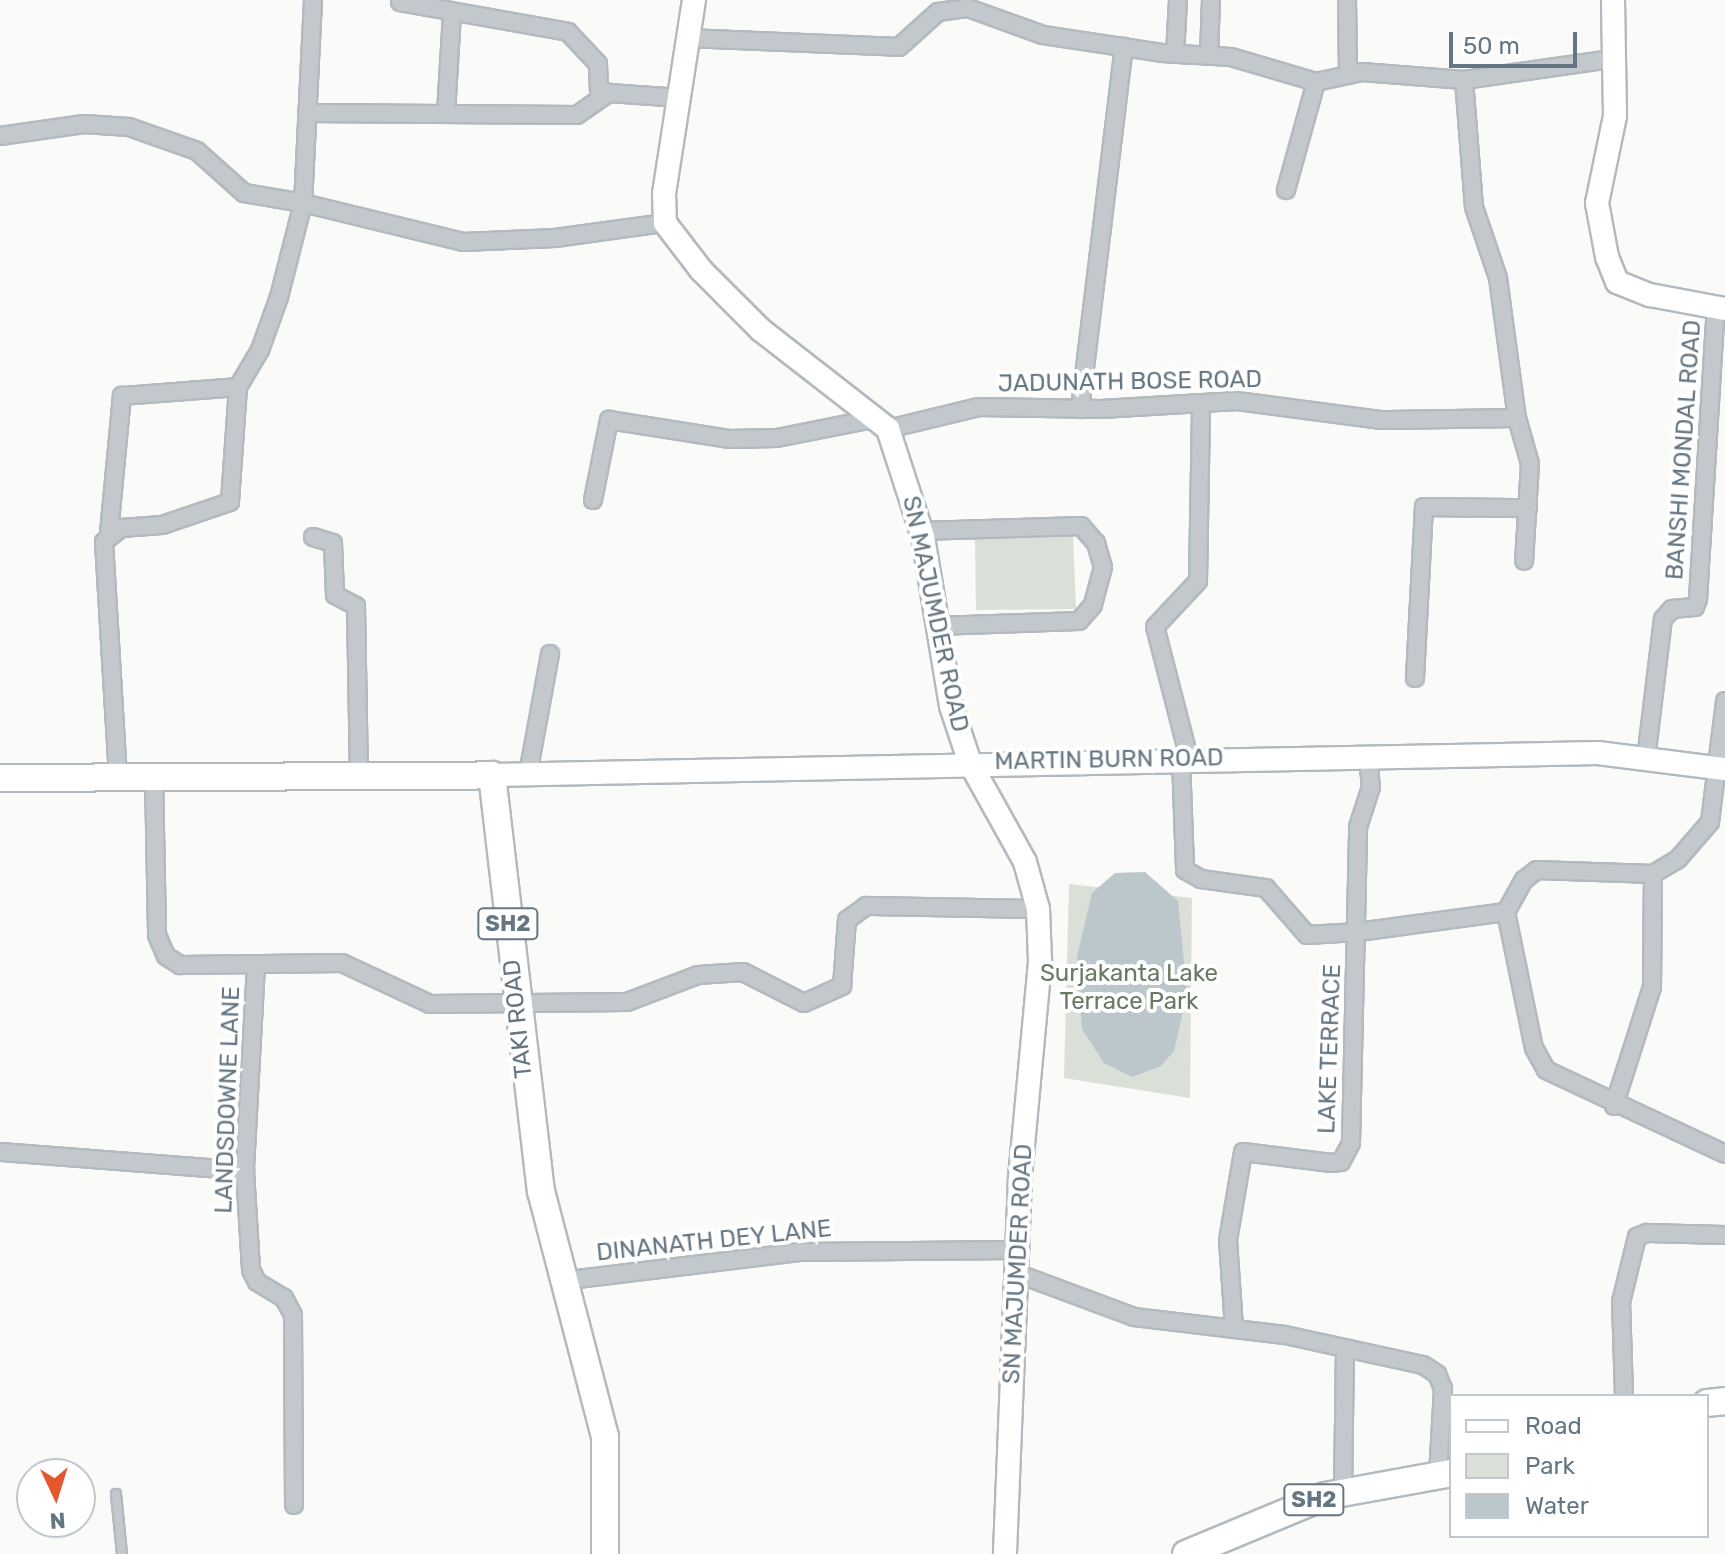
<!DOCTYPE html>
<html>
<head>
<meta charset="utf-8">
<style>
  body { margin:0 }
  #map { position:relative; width:1725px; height:1554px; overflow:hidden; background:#fafaf8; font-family:Rubik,sans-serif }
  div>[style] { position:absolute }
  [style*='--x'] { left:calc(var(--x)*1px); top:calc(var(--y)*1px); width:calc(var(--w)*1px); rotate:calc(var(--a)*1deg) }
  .green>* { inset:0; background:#dadfd7 }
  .water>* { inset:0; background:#bbc7cb }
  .roads { filter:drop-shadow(2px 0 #b3babf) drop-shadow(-2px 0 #b3babf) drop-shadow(0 2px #b3babf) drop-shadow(0 -2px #b3babf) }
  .lane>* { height:8px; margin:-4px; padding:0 4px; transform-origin:4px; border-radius:4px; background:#c3c8cc }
  .street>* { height:16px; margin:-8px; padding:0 8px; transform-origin:8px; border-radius:8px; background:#c3c8cc }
  .secondary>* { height:22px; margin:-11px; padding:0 11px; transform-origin:11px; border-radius:11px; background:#fff }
  .primary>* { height:26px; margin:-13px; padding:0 13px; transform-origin:13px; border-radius:13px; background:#fff }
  span { translate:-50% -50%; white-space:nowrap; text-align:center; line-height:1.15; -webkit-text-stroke:8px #fff; paint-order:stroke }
  .shield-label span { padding:2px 6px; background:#fff; border:2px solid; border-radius:6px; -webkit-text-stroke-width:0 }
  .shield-label { font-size:22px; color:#657683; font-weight:700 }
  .street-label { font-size:24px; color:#657683 }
  .park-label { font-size:24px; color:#687a64 }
  .legend { position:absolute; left:1449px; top:1394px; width:260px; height:144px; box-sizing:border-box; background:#fff; border:2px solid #c1c8cd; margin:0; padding:10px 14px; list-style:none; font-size:24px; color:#657683 }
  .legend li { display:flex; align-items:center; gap:16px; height:40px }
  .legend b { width:40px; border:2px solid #c1c8cd }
  .north { position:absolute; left:16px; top:1458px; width:80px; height:80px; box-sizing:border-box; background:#fff; border:2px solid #c1c8cd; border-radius:50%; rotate:176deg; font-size:22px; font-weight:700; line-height:32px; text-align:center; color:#657683 }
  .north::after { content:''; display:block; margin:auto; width:28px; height:36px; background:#e4572e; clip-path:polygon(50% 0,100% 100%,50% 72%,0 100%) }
  .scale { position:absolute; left:1449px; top:32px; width:128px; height:36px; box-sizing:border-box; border:4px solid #657683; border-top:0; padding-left:10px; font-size:24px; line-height:28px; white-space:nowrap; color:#657683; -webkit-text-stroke:6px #fff; paint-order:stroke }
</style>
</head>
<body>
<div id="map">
  <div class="green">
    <div style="clip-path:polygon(1073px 536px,1076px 609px,976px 610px,975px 539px)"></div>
    <div style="clip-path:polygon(1069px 884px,1192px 898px,1190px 1098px,1064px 1078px)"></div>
  </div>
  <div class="water">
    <div style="clip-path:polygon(1145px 872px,1178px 901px,1187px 993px,1174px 1051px,1161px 1066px,1132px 1077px,1104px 1063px,1082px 1029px,1077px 957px,1092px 893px,1115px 873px)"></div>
  </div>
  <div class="roads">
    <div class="lane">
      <div style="--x:116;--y:1494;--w:60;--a:84.3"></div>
    </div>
    <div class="street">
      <div style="--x:313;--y:0;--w:203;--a:92.8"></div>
      <div style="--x:303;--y:203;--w:165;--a:13.7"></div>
      <div style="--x:463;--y:242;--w:92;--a:-2.5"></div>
      <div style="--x:555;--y:238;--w:111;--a:-7.8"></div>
      <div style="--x:1347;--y:0;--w:75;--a:89.2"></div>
      <div style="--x:400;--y:2;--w:171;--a:10.1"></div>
      <div style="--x:568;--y:32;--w:44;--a:46.8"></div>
      <div style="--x:598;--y:64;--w:31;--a:88"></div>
      <div style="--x:687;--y:38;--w:212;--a:2.4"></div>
      <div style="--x:899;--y:47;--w:52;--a:-41.9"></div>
      <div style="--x:938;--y:12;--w:30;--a:-8"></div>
      <div style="--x:968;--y:8;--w:80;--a:19.8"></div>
      <div style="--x:1043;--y:35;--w:120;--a:8.6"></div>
      <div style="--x:1162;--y:53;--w:69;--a:3.3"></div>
      <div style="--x:1231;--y:57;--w:89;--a:16.4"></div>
      <div style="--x:1316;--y:82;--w:47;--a:-12.3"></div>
      <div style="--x:1362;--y:72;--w:102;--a:4.5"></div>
      <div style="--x:1464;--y:80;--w:148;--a:-8.1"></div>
      <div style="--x:1175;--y:54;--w:54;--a:-86.8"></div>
      <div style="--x:1209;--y:56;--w:56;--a:-88"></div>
      <div style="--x:1464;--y:80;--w:127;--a:85.5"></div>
      <div style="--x:1474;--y:207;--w:75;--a:71.3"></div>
      <div style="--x:1498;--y:278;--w:141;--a:82.3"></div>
      <div style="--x:1517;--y:418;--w:48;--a:74.2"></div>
      <div style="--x:1530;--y:464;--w:97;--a:93.5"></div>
      <div style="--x:307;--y:113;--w:270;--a:0.4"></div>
      <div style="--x:577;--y:115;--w:39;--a:-35"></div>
      <div style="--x:609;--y:93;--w:72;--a:4"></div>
      <div style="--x:446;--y:114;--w:101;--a:-86.6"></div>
      <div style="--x:0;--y:136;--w:85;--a:-8.1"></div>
      <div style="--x:84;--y:124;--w:45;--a:3.8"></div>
      <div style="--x:129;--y:127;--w:72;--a:19.4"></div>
      <div style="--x:197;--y:151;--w:63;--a:41.8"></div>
      <div style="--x:244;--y:193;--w:60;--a:9.6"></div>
      <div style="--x:303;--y:203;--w:97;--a:104.3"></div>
      <div style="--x:279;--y:297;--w:56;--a:109.7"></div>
      <div style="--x:260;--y:350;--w:43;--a:120.7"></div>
      <div style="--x:238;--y:387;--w:115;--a:94"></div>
      <div style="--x:230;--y:502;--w:72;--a:161.3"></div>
      <div style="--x:162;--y:525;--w:41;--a:175.8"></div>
      <div style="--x:121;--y:528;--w:22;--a:141"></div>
      <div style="--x:104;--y:542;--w:235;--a:86.6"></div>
      <div style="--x:1286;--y:190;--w:112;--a:-74.5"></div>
      <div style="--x:1080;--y:409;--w:365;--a:-83.1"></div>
      <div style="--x:888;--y:429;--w:94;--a:-13.6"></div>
      <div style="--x:979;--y:407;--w:122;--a:0.9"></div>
      <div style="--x:1101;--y:409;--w:136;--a:-3.4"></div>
      <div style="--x:1237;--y:401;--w:146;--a:7.5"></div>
      <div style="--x:1382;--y:420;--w:135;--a:-0.8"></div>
      <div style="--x:593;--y:500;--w:82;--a:-78.7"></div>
      <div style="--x:609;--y:420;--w:121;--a:9"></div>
      <div style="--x:729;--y:439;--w:48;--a:-1.2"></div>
      <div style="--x:777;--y:438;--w:98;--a:-11.2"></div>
      <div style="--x:921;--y:531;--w:160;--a:-1.8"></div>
      <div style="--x:1081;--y:526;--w:23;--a:49"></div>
      <div style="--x:1096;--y:543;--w:25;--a:74"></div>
      <div style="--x:1103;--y:567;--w:39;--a:105"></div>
      <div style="--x:1093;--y:605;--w:21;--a:131"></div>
      <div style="--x:1079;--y:621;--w:143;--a:178"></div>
      <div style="--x:109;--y:533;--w:138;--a:-84.6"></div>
      <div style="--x:122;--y:396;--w:116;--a:-4.4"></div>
      <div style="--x:313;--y:537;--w:21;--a:17"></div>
      <div style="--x:333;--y:543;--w:52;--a:87.8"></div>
      <div style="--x:335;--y:595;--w:24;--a:28"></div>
      <div style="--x:356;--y:606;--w:169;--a:89"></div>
      <div style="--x:1415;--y:678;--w:171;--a:-87"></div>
      <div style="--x:1424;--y:507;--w:104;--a:0.6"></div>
      <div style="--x:1189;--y:758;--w:135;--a:-104.5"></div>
      <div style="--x:1155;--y:627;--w:63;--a:-46.9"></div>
      <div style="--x:1198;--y:581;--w:178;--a:-89"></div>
      <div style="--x:1181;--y:759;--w:111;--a:87.9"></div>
      <div style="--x:1185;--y:870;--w:18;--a:29"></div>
      <div style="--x:1201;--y:879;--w:66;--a:7.9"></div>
      <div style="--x:1266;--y:888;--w:62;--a:48.9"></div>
      <div style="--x:1307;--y:935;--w:51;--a:-3.4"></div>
      <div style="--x:1358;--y:932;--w:149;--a:-7.7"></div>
      <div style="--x:1506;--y:912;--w:37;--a:-61"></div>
      <div style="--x:1524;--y:880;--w:16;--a:-38"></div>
      <div style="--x:1537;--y:870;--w:116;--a:2"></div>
      <div style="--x:1653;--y:874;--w:29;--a:-31"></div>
      <div style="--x:1678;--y:859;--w:49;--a:-49.1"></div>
      <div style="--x:1710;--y:822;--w:122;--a:-82.9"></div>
      <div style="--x:1646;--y:759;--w:141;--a:-83.1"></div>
      <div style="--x:1663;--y:619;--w:13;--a:-48"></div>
      <div style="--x:1672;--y:609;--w:23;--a:-5"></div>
      <div style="--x:1695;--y:607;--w:9;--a:-69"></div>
      <div style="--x:1698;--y:599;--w:292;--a:-86.5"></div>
      <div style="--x:528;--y:774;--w:122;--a:-79.6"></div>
      <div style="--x:154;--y:776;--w:159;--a:88.9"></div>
      <div style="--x:157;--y:935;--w:23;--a:67"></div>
      <div style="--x:166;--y:956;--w:17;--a:33"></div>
      <div style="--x:180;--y:965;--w:162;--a:-0.7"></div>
      <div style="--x:342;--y:963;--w:97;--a:25"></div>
      <div style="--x:430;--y:1004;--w:197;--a:-0.6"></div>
      <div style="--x:627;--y:1002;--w:76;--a:-20.8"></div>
      <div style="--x:698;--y:975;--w:45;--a:-3.8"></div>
      <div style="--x:743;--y:972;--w:68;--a:26.9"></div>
      <div style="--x:804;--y:1003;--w:42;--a:-24.1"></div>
      <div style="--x:842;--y:986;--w:66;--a:-85.7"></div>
      <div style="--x:847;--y:920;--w:24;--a:-36"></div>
      <div style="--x:866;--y:906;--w:172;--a:1"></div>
      <div style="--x:1506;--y:912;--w:139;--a:78.4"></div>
      <div style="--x:1534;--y:1048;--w:25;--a:61"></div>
      <div style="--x:1546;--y:1070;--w:198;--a:25.1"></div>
      <div style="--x:256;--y:965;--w:206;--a:93.1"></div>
      <div style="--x:245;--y:1171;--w:99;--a:86.5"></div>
      <div style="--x:251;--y:1270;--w:13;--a:63"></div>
      <div style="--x:257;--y:1282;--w:31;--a:31"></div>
      <div style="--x:284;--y:1298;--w:19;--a:62"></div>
      <div style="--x:293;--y:1315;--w:190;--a:89.7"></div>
      <div style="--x:1614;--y:1106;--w:125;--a:-72.3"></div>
      <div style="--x:1652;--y:987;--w:113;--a:-89.5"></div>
      <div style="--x:0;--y:1152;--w:246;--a:4.4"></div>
      <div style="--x:1016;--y:1273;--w:126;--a:20.4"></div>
      <div style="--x:1134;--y:1317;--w:152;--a:6.8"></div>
      <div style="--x:1285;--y:1335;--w:141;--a:12.3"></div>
      <div style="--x:1423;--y:1365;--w:17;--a:33"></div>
      <div style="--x:1437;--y:1374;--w:16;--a:68"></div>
      <div style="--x:1443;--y:1389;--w:87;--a:93.3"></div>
      <div style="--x:561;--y:1281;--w:242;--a:-6.9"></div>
      <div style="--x:801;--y:1252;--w:215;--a:-0.5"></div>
      <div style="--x:1234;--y:1328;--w:88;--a:-93.9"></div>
      <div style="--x:1228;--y:1240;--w:89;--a:-80.3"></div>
      <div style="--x:1243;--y:1152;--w:89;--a:7.1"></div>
      <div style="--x:1331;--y:1163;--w:10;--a:-6"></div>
      <div style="--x:1341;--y:1162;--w:21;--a:-62"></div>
      <div style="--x:1351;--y:1143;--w:316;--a:-88.7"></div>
      <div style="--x:1358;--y:827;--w:42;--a:-72"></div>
      <div style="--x:1371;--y:787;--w:31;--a:-96"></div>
      <div style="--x:1624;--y:1396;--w:94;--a:-91.8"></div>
      <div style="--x:1621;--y:1302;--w:67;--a:-76.2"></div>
      <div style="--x:1637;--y:1237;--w:11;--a:-22"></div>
      <div style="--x:1647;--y:1233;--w:78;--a:1.5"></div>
      <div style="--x:1343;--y:1492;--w:144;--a:-89.2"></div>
    </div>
    <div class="secondary">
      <div style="--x:694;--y:0;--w:196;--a:98.8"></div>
      <div style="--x:664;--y:194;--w:29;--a:88"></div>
      <div style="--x:665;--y:223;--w:59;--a:52.5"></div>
      <div style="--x:701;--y:270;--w:85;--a:45"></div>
      <div style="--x:761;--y:330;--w:161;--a:37.9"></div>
      <div style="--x:888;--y:429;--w:114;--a:72"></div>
      <div style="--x:923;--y:537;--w:171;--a:80.6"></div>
      <div style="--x:951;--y:706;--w:60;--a:71.6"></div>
      <div style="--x:970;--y:763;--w:113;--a:60.9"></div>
      <div style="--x:1025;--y:862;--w:49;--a:74.5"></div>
      <div style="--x:1038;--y:909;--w:53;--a:87.8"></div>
      <div style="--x:1040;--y:962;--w:218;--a:95.3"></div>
      <div style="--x:1020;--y:1179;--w:375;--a:92.3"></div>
      <div style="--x:1613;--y:0;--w:116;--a:89"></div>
      <div style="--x:1615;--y:116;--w:89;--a:101.7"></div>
      <div style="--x:1597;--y:203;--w:55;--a:79.5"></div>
      <div style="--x:1607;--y:257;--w:27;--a:68"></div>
      <div style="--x:1617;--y:282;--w:35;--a:22"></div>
      <div style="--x:1650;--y:295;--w:76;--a:10.6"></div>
      <div style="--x:492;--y:775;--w:1106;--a:-1.14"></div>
      <div style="--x:1598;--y:753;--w:128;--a:7.2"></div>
    </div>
    <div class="primary">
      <div style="--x:0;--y:778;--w:492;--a:-0.3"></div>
      <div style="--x:492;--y:775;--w:419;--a:83.3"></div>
      <div style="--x:541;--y:1191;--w:254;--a:75.4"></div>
      <div style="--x:605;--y:1437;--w:117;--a:90"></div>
      <div style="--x:1707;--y:1403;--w:18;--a:-6"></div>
      <div style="--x:1186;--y:1554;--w:151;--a:-22.6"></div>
      <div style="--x:1325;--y:1496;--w:128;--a:-10.3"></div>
    </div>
  </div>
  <div class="shield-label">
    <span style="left:508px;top:924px">SH2</span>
    <span style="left:1314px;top:1500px">SH2</span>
  </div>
  <div class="street-label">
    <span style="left:1130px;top:382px;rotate:-1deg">JADUNATH BOSE ROAD</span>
    <span style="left:1684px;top:450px;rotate:-86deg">BANSHI MONDAL ROAD</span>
    <span style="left:935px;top:614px;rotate:78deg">SN MAJUMDER ROAD</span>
    <span style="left:1109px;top:760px;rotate:-1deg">MARTIN BURN ROAD</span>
    <span style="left:518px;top:1019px;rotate:-96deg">TAKI ROAD</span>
    <span style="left:1330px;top:1049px;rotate:-88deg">LAKE TERRACE</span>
    <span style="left:228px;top:1100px;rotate:-88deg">LANDSDOWNE LANE</span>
    <span style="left:714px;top:1241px;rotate:-6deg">DINANATH DEY LANE</span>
    <span style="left:1018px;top:1264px;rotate:-87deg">SN MAJUMDER ROAD</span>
  </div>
  <div class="park-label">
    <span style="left:1129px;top:988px">Surjakanta Lake<br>Terrace Park</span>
  </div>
  <ul class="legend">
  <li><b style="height:10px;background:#fff"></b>Road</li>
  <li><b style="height:22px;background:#dadfd7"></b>Park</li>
  <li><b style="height:22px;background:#bbc7cb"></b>Water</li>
  </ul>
  <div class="north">N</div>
  <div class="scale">50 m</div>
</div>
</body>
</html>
